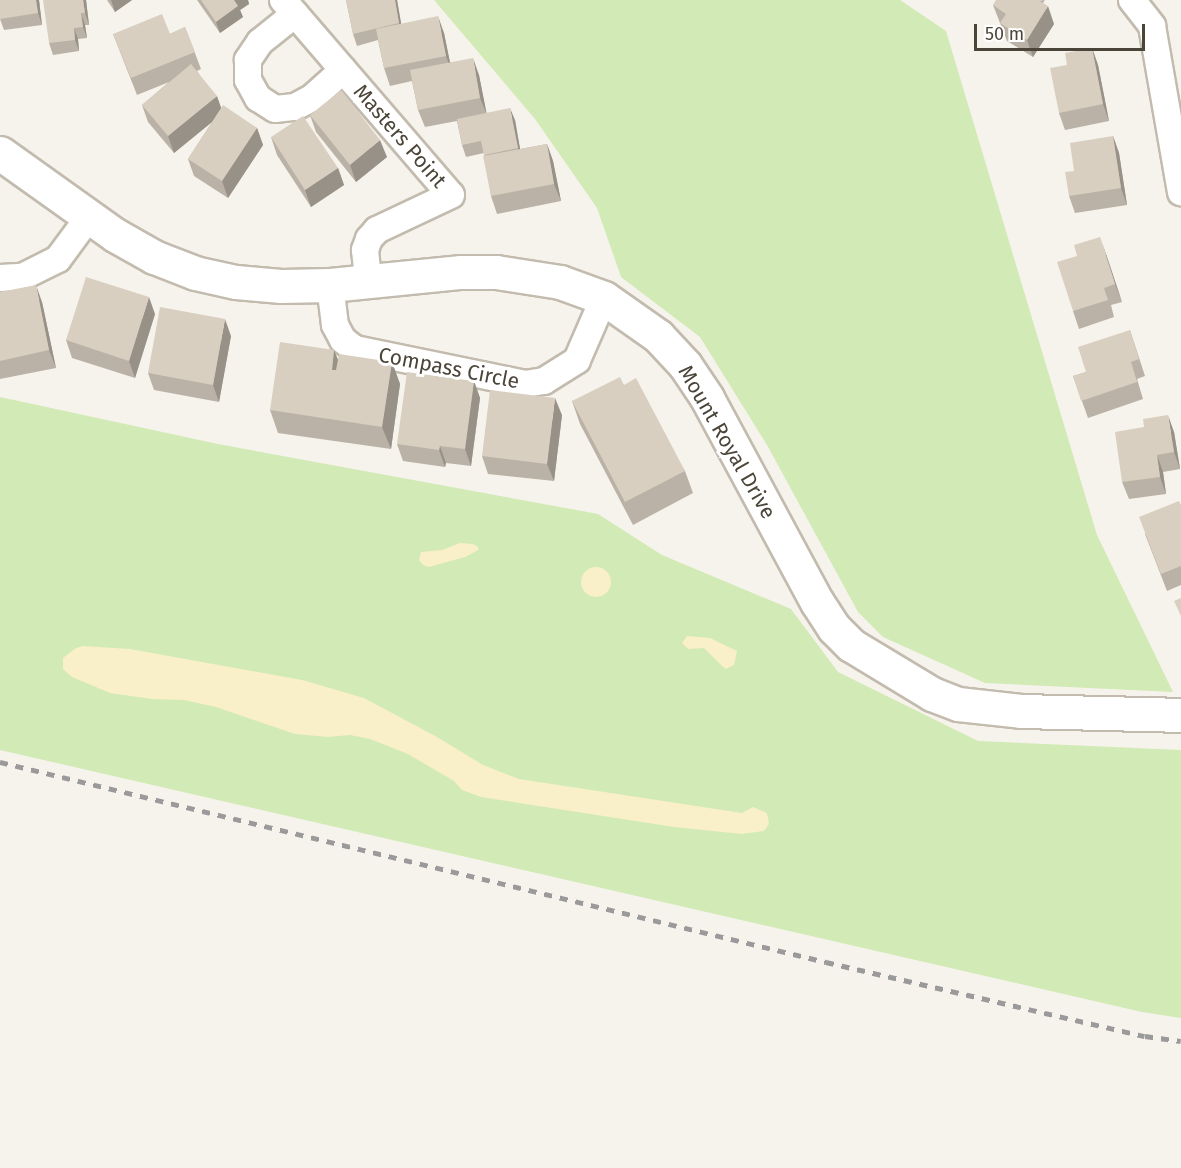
<!DOCTYPE html>
<html>
<head>
<meta charset="utf-8">
<style>
  body { margin:0 }
  #map { position:relative; width:1181px; height:1168px; overflow:hidden; background:#f6f3ec; font-family:"Fira Sans",sans-serif }
  div>[style] { position:absolute }
  [style*='--x'] { left:calc(var(--x)*1px); top:calc(var(--y)*1px); width:calc(var(--w)*1px); rotate:calc(var(--a)*1deg) }
  .green>* { inset:0; background:#d2eab5 }
  .sand>* { inset:0; background:#f9efc9 }
  .round { border-radius:50% }
  .roads { filter:drop-shadow(2px 0 #c2bbae) drop-shadow(-2px 0 #c2bbae) drop-shadow(0 2px #c2bbae) drop-shadow(0 -2px #c2bbae) }
  .minor>* { height:26px; margin:-13px; padding:0 13px; transform-origin:13px; border-radius:13px; background:#fff }
  .tertiary>* { height:33px; margin:-16.5px; padding:0 16.5px; transform-origin:16.5px; border-radius:16.5px; background:#fff }
  .rail>* { height:4.5px; margin-top:-2.25px; transform-origin:0; background:repeating-linear-gradient(90deg,#9a9a9a 0 8px,transparent 0 16px) }
  .wall>* { inset:0; background:#bab2a6 }
  .shaded-wall>* { inset:0; background:#979187 }
  .building>* { inset:0; background:#d8cfc1 }
  span { translate:-50% -50%; white-space:nowrap; text-align:center; line-height:1.15; -webkit-text-stroke:6px #fff; paint-order:stroke }
  .street-label { font-size:21px; color:#4b4439 }
  .scale { position:absolute; left:974px; top:24px; width:171px; height:27px; box-sizing:border-box; border:3px solid #4b4439; border-top:0; padding-left:8px; font-size:18px; line-height:21px; white-space:nowrap; color:#4b4439; -webkit-text-stroke:4px #fff; paint-order:stroke }
</style>
</head>
<body>
<div id="map">
  <div class="green">
    <div style="clip-path:polygon(434px 0,900px 0,946px 31px,1097px 535px,1173px 692px,985px 683px,883px 637px,858px 612px,767px 445px,700px 337px,621px 277px,597px 208px,535px 119px)"></div>
    <div style="clip-path:polygon(0 397px,218px 444px,598px 514px,662px 555px,791px 609px,838px 672px,978px 741px,1181px 750px,1181px 1018px,1142px 1012px,0 750px)"></div>
  </div>
  <div class="sand">
    <div style="clip-path:polygon(460px 543px,473px 544px,478px 547px,478px 550px,465px 557px,429px 567px,423px 565px,419px 560px,421px 552px,442px 550px)"></div>
    <div class="round" style="left:581px;top:567px;width:30px;height:30px"></div>
    <div style="clip-path:polygon(687px 636px,710px 638px,737px 651px,734px 665px,726px 669px,722px 666px,704px 648px,688px 649px,682px 643px)"></div>
    <div style="clip-path:polygon(83px 646px,130px 649px,302px 680px,364px 698px,437px 737px,483px 765px,519px 779px,742px 813px,753px 807px,767px 813px,769px 824px,764px 831px,742px 834px,674px 827px,481px 797px,462px 790px,454px 781px,408px 754px,370px 739px,350px 735px,328px 737px,295px 734px,216px 707px,184px 700px,152px 699px,110px 693px,72px 677px,63px 669px,63px 658px,76px 648px)"></div>
  </div>
  <div class="roads">
    <div class="minor">
      <div style="--x:283;--y:0;--w:257;--a:49.3"></div>
      <div style="--x:451;--y:195;--w:82;--a:154.7"></div>
      <div style="--x:377;--y:230;--w:12;--a:132"></div>
      <div style="--x:369;--y:239;--w:12;--a:110"></div>
      <div style="--x:365;--y:250;--w:31;--a:84"></div>
      <div style="--x:1132;--y:0;--w:33;--a:52"></div>
      <div style="--x:1152;--y:26;--w:169;--a:80.1"></div>
      <div style="--x:295;--y:14;--w:45;--a:141.3"></div>
      <div style="--x:260;--y:42;--w:22;--a:124"></div>
      <div style="--x:248;--y:60;--w:20;--a:90"></div>
      <div style="--x:248;--y:80;--w:21;--a:61"></div>
      <div style="--x:258;--y:98;--w:20;--a:33"></div>
      <div style="--x:275;--y:109;--w:20;--a:-6"></div>
      <div style="--x:295;--y:107;--w:19;--a:-28"></div>
      <div style="--x:312;--y:98;--w:42;--a:-42.1"></div>
      <div style="--x:0;--y:278;--w:22;--a:-3"></div>
      <div style="--x:22;--y:277;--w:40;--a:-26.6"></div>
      <div style="--x:58;--y:259;--w:52;--a:-53.6"></div>
      <div style="--x:330;--y:285;--w:40;--a:82.9"></div>
      <div style="--x:335;--y:325;--w:17;--a:62"></div>
      <div style="--x:343;--y:340;--w:15;--a:37"></div>
      <div style="--x:355;--y:349;--w:174;--a:11.6"></div>
      <div style="--x:525;--y:384;--w:19;--a:-9"></div>
      <div style="--x:544;--y:381;--w:39;--a:-32"></div>
      <div style="--x:577;--y:360;--w:68;--a:-66.5"></div>
    </div>
    <div class="tertiary">
      <div style="--x:0;--y:153;--w:141;--a:35.5"></div>
      <div style="--x:115;--y:235;--w:45;--a:29.4"></div>
      <div style="--x:154;--y:257;--w:44;--a:21.3"></div>
      <div style="--x:195;--y:273;--w:42;--a:12.4"></div>
      <div style="--x:236;--y:282;--w:45;--a:5.1"></div>
      <div style="--x:281;--y:286;--w:49;--a:-1.2"></div>
      <div style="--x:330;--y:285;--w:132;--a:-5.7"></div>
      <div style="--x:461;--y:272;--w:35;--a:0"></div>
      <div style="--x:496;--y:272;--w:65;--a:8.9"></div>
      <div style="--x:560;--y:282;--w:47;--a:20"></div>
      <div style="--x:604;--y:298;--w:66;--a:35.1"></div>
      <div style="--x:658;--y:336;--w:40;--a:47"></div>
      <div style="--x:685;--y:365;--w:40;--a:56"></div>
      <div style="--x:707;--y:398;--w:232;--a:61.7"></div>
      <div style="--x:817;--y:602;--w:31;--a:57"></div>
      <div style="--x:834;--y:628;--w:24;--a:45"></div>
      <div style="--x:851;--y:645;--w:95;--a:31.2"></div>
      <div style="--x:932;--y:694;--w:28;--a:21"></div>
      <div style="--x:958;--y:704;--w:63;--a:6.3"></div>
      <div style="--x:1021;--y:711;--w:160;--a:1.4"></div>
    </div>
  </div>
  <div class="rail">
    <div style="--x:0;--y:762;--w:850;--a:13.61"></div>
    <div style="--x:826;--y:962;--w:327;--a:13.1"></div>
    <div style="--x:1145;--y:1036;--w:36;--a:8"></div>
  </div>
  <div class="wall">
    <div style="clip-path:polygon(39px 0,42px 25px,4px 30px,0 19px)"></div>
    <div style="clip-path:polygon(86px 0,89px 25px,85px 25px,87px 38px,78px 39px,79px 51px,53px 55px,49px 43px)"></div>
    <div style="clip-path:polygon(107px 0,132px 0,115px 12px)"></div>
    <div style="clip-path:polygon(197px 0,248px 0,249px 4px,240px 10px,243px 17px,220px 33px)"></div>
    <div style="clip-path:polygon(346px 0,397px 0,401px 24px,444px 33px,450px 62px,479px 75px,486px 113px,515px 120px,520px 149px,547px 144px,553px 161px,561px 201px,497px 214px,491px 196px,484px 153px,466px 157px,462px 145px,457px 121px,425px 127px,418px 110px,412px 81px,390px 86px,384px 68px,378px 40px,357px 46px,353px 34px)"></div>
    <div style="clip-path:polygon(1045px 0,1043px 3px,1054px 24px,1033px 57px,1007px 41px,993px 5px)"></div>
    <div style="clip-path:polygon(185px 27px,201px 69px,197px 71px,221px 109px,257px 128px,263px 145px,228px 198px,194px 176px,188px 159px,212px 122px,174px 153px,148px 122px,142px 105px,169px 82px,137px 95px,113px 34px,170px 34px)"></div>
    <div style="clip-path:polygon(1092px 48px,1098px 65px,1109px 121px,1065px 130px,1059px 113px,1067px 65px)"></div>
    <div style="clip-path:polygon(310px 115px,387px 157px,356px 182px,316px 132px)"></div>
    <div style="clip-path:polygon(1113px 136px,1119px 153px,1127px 205px,1075px 213px,1069px 196px,1074px 171px)"></div>
    <div style="clip-path:polygon(271px 137px,338px 168px,344px 185px,311px 207px,277px 155px)"></div>
    <div style="clip-path:polygon(1106px 254px,1122px 302px,1111px 305px,1114px 317px,1079px 329px,1073px 311px)"></div>
    <div style="clip-path:polygon(0 292px,42px 302px,56px 368px,0 379px)"></div>
    <div style="clip-path:polygon(155px 314px,135px 378px,72px 358px,66px 340px)"></div>
    <div style="clip-path:polygon(1130px 330px,1145px 376px,1137px 379px,1143px 399px,1088px 418px,1073px 376px,1086px 372px)"></div>
    <div style="clip-path:polygon(231px 336px,219px 402px,154px 390px,148px 373px)"></div>
    <div style="clip-path:polygon(334px 350px,338px 360px,392px 362px,400px 384px,391px 449px,278px 433px,270px 410px)"></div>
    <div style="clip-path:polygon(474px 381px,480px 398px,471px 466px,446px 463px,445px 467px,403px 461px,397px 444px)"></div>
    <div style="clip-path:polygon(624px 385px,685px 471px,693px 493px,633px 525px,580px 424px,572px 401px)"></div>
    <div style="clip-path:polygon(562px 415px,554px 481px,488px 474px,482px 456px)"></div>
    <div style="clip-path:polygon(1174px 432px,1180px 469px,1163px 472px,1166px 494px,1129px 499px,1122px 482px)"></div>
    <div style="clip-path:polygon(1181px 505px,1181px 585px,1167px 591px,1145px 534px)"></div>
  </div>
  <div class="shaded-wall">
    <div style="clip-path:polygon(36px 0,39px 0,42px 25px,38px 13px)"></div>
    <div style="clip-path:polygon(83px 0,86px 0,89px 25px,85px 13px)"></div>
    <div style="clip-path:polygon(111px 0,132px 0,115px 12px)"></div>
    <div style="clip-path:polygon(234px 0,248px 0,249px 4px,240px 10px,243px 17px,220px 33px,216px 22px)"></div>
    <div style="clip-path:polygon(395px 0,397px 0,403px 34px,399px 23px)"></div>
    <div style="clip-path:polygon(1048px 6px,1054px 24px,1033px 57px,1027px 40px)"></div>
    <div style="clip-path:polygon(81px 13px,85px 25px,87px 38px,83px 27px)"></div>
    <div style="clip-path:polygon(438px 16px,444px 33px,452px 73px,446px 56px)"></div>
    <div style="clip-path:polygon(74px 28px,78px 39px,79px 51px,75px 40px)"></div>
    <div style="clip-path:polygon(1092px 48px,1098px 65px,1109px 121px,1103px 104px)"></div>
    <div style="clip-path:polygon(473px 58px,479px 75px,487px 115px,480px 98px)"></div>
    <div style="clip-path:polygon(217px 96px,223px 113px,174px 153px,168px 136px)"></div>
    <div style="clip-path:polygon(510px 108px,515px 120px,522px 160px,518px 148px)"></div>
    <div style="clip-path:polygon(257px 128px,263px 145px,228px 198px,222px 181px)"></div>
    <div style="clip-path:polygon(1113px 136px,1119px 153px,1127px 205px,1121px 188px)"></div>
    <div style="clip-path:polygon(380px 140px,387px 157px,356px 182px,350px 165px)"></div>
    <div style="clip-path:polygon(547px 144px,553px 161px,561px 201px,554px 184px)"></div>
    <div style="clip-path:polygon(338px 168px,344px 185px,311px 207px,305px 190px)"></div>
    <div style="clip-path:polygon(1100px 237px,1106px 254px,1122px 302px,1115px 284px)"></div>
    <div style="clip-path:polygon(36px 285px,42px 302px,56px 368px,49px 350px)"></div>
    <div style="clip-path:polygon(149px 297px,155px 314px,135px 378px,129px 361px)"></div>
    <div style="clip-path:polygon(225px 319px,231px 336px,219px 402px,213px 385px)"></div>
    <div style="clip-path:polygon(334px 350px,343px 373px,332px 370px)"></div>
    <div style="clip-path:polygon(392px 362px,400px 384px,391px 449px,382px 427px)"></div>
    <div style="clip-path:polygon(474px 381px,480px 398px,471px 466px,465px 449px)"></div>
    <div style="clip-path:polygon(555px 398px,562px 415px,554px 481px,547px 464px)"></div>
    <div style="clip-path:polygon(1168px 415px,1174px 432px,1180px 469px,1174px 452px)"></div>
    <div style="clip-path:polygon(440px 446px,446px 463px,445px 467px,439px 450px)"></div>
    <div style="clip-path:polygon(1157px 455px,1163px 472px,1166px 494px,1160px 477px)"></div>
  </div>
  <div class="building">
    <div style="clip-path:polygon(0 0,36px 0,38px 13px,0 19px)"></div>
    <div style="clip-path:polygon(43px 0,83px 0,85px 13px,81px 13px,83px 27px,74px 28px,75px 40px,49px 43px)"></div>
    <div style="clip-path:polygon(201px 0,234px 0,238px 6px,216px 22px)"></div>
    <div style="clip-path:polygon(346px 0,395px 0,399px 23px,353px 34px)"></div>
    <div style="clip-path:polygon(996px 0,1038px 0,1048px 6px,1027px 40px,1000px 23px,1006px 14px,993px 5px)"></div>
    <div style="clip-path:polygon(162px 14px,170px 34px,185px 27px,195px 52px,131px 78px,113px 34px)"></div>
    <div style="clip-path:polygon(438px 16px,446px 56px,384px 68px,376px 29px)"></div>
    <div style="clip-path:polygon(1092px 48px,1103px 104px,1059px 113px,1050px 68px,1067px 65px,1065px 53px)"></div>
    <div style="clip-path:polygon(473px 58px,480px 98px,418px 110px,410px 70px)"></div>
    <div style="clip-path:polygon(191px 64px,217px 96px,168px 136px,142px 105px)"></div>
    <div style="clip-path:polygon(341px 90px,380px 140px,350px 165px,310px 115px)"></div>
    <div style="clip-path:polygon(223px 105px,257px 128px,222px 181px,188px 159px)"></div>
    <div style="clip-path:polygon(510px 108px,518px 148px,484px 155px,481px 141px,462px 145px,457px 119px)"></div>
    <div style="clip-path:polygon(303px 116px,338px 168px,305px 190px,271px 137px)"></div>
    <div style="clip-path:polygon(1113px 136px,1121px 188px,1069px 196px,1065px 172px,1074px 171px,1070px 143px)"></div>
    <div style="clip-path:polygon(547px 144px,554px 184px,491px 196px,483px 156px)"></div>
    <div style="clip-path:polygon(1100px 237px,1115px 284px,1104px 288px,1108px 300px,1073px 311px,1057px 262px,1077px 256px,1074px 245px)"></div>
    <div style="clip-path:polygon(86px 277px,149px 297px,129px 361px,66px 340px)"></div>
    <div style="clip-path:polygon(36px 285px,49px 350px,0 361px,0 292px)"></div>
    <div style="clip-path:polygon(160px 307px,225px 319px,213px 385px,148px 373px)"></div>
    <div style="clip-path:polygon(1130px 330px,1139px 359px,1131px 362px,1137px 382px,1081px 401px,1073px 376px,1086px 372px,1078px 347px)"></div>
    <div style="clip-path:polygon(280px 342px,334px 350px,332px 370px,336px 370px,339px 354px,392px 362px,382px 427px,270px 410px)"></div>
    <div style="clip-path:polygon(407px 372px,474px 381px,465px 449px,440px 446px,439px 450px,397px 444px)"></div>
    <div style="clip-path:polygon(620px 377px,624px 385px,636px 378px,685px 471px,625px 502px,572px 401px)"></div>
    <div style="clip-path:polygon(490px 390px,555px 398px,547px 464px,482px 456px)"></div>
    <div style="clip-path:polygon(1168px 415px,1174px 452px,1157px 455px,1160px 477px,1122px 482px,1115px 432px,1144px 427px,1143px 419px)"></div>
    <div style="clip-path:polygon(1179px 501px,1181px 505px,1181px 566px,1161px 574px,1139px 517px)"></div>
    <div style="clip-path:polygon(1181px 598px,1181px 616px,1174px 601px)"></div>
  </div>
  <div class="street-label">
    <span style="left:400px;top:136px;rotate:49deg">Masters Point</span>
    <span style="left:449px;top:368px;rotate:11deg">Compass Circle</span>
    <span style="left:727px;top:442px;rotate:60deg">Mount Royal Drive</span>
  </div>
  <div class="scale">50 m</div>
</div>
</body>
</html>
